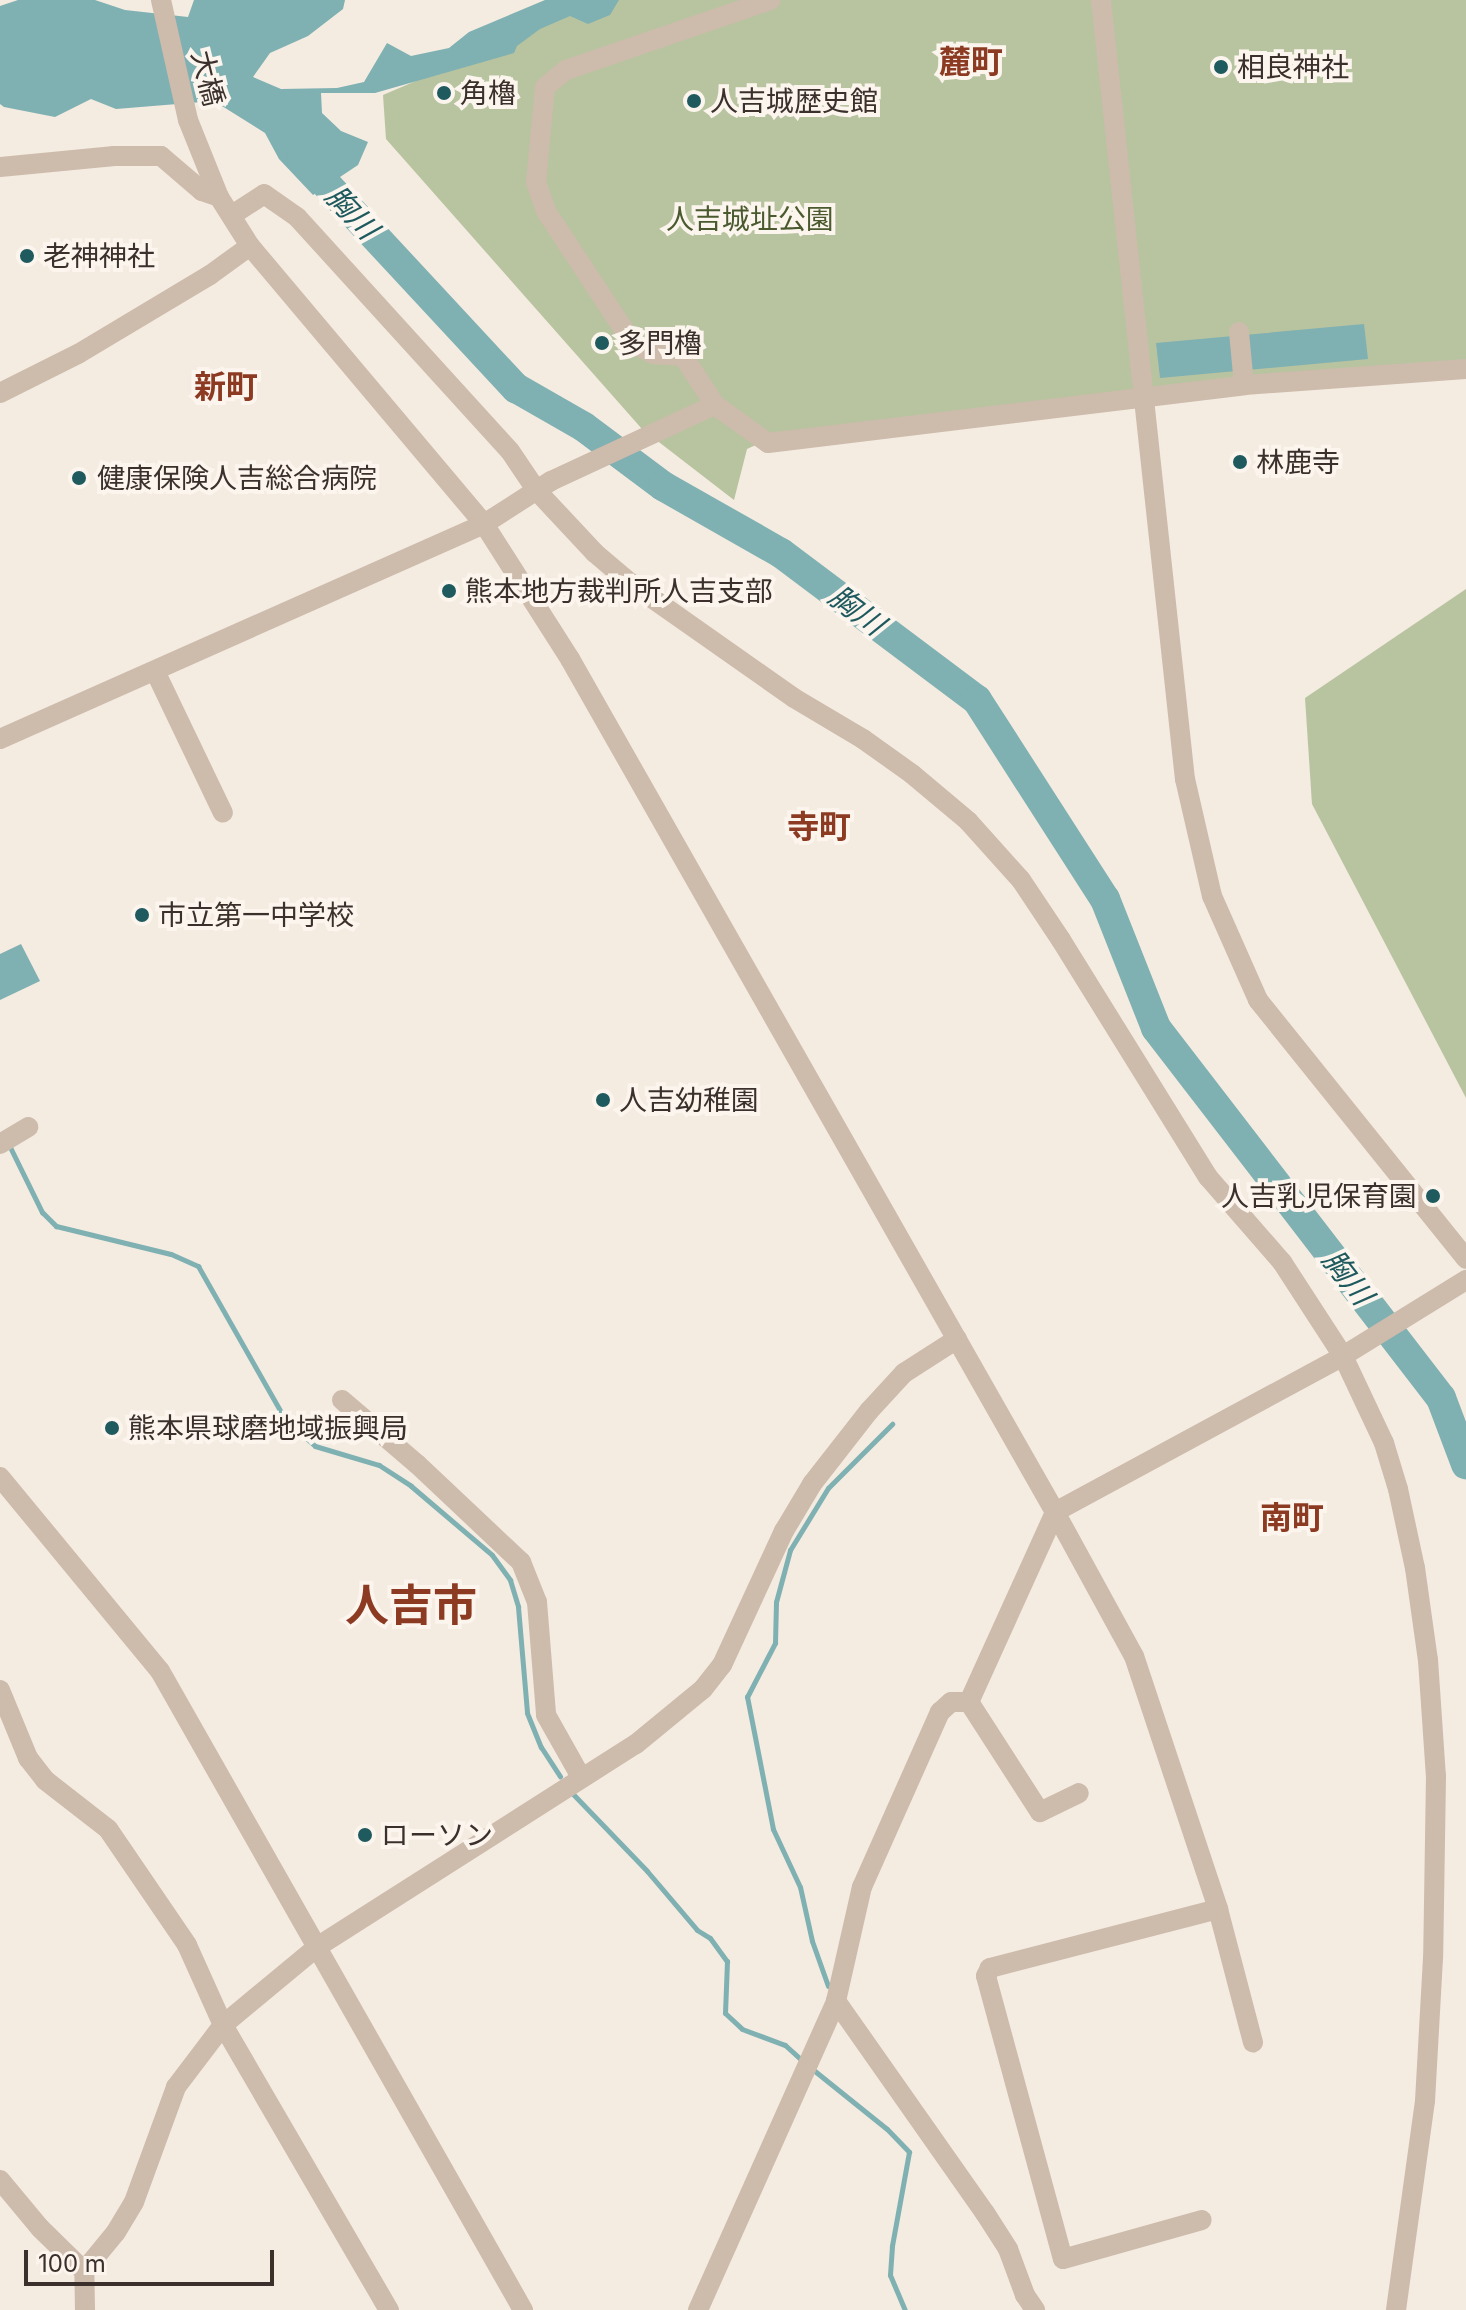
<!DOCTYPE html>
<html>
<head>
<meta charset="utf-8">
<style>
  body { margin:0 }
  #map { position:relative; width:1466px; height:2310px; overflow:hidden; background:#f4ebe1; font-family:Inter,"Noto Sans JP",sans-serif }
  div>[style] { position:absolute }
  [style*='--x'] { left:calc(var(--x)*1px); top:calc(var(--y)*1px); width:calc(var(--w)*1px); rotate:calc(var(--a)*1deg) }
  .green>* { inset:0; background:#b8c4a0 }
  .water>* { inset:0; background:#7fb0b2 }
  .stream>* { height:5px; margin:-2.5px; padding:0 2.5px; transform-origin:2.5px; border-radius:2.5px; background:#7fb0b2 }
  .river>* { height:30px; margin:-15px; padding:0 15px; transform-origin:15px; border-radius:15px; background:#7fb0b2 }
  .minor>* { height:20px; margin:-10px; padding:0 10px; transform-origin:10px; border-radius:10px; background:#cdbbac }
  .dots>* { width:22px; height:22px; translate:-50% -50%; box-sizing:border-box; border:4px solid #fbf5ee; border-radius:50% }
  span { translate:-50% -50%; white-space:nowrap; text-align:center; line-height:1.15; -webkit-text-stroke:8px #fbf5ee; paint-order:stroke }
  .poi-label { font-size:28px; color:#3b302b }
  .left { translate:0 -50%; text-align:left }
  .right { translate:-100% -50%; text-align:right }
  .street-label { font-size:28px; color:#3b302b }
  .park-label { font-size:28px; color:#4a5a2e }
  .water-label { font-size:30px; color:#1f5a5e; font-style:italic }
  .quarter-label { font-size:32px; color:#8c3b22; font-weight:700 }
  .town-label { font-size:44px; color:#8c3b22; font-weight:700 }
  .scale { position:absolute; left:24px; top:2250px; width:250px; height:36px; box-sizing:border-box; border:4px solid #3b302b; border-top:0; padding-left:10px; font-size:24px; line-height:28px; white-space:nowrap; color:#3b302b; -webkit-text-stroke:6px #fbf5ee; paint-order:stroke }
</style>
</head>
<body>
<div id="map">
  <div class="green">
    <div style="clip-path:polygon(605px 0,1466px 0,1466px 365px,771px 438px,747px 449px,734px 500px,642px 429px,386px 139px,383px 95px)"></div>
    <div style="clip-path:polygon(1466px 589px,1466px 1098px,1312px 804px,1305px 698px)"></div>
  </div>
  <div class="water">
    <div style="clip-path:polygon(18px 0,95px 0,125px 10px,188px 17px,194px 0,345px 0,343px 9px,308px 36px,270px 53px,253px 77px,281px 89px,337px 88px,364px 82px,387px 43px,411px 56px,449px 48px,469px 32px,545px 0,619px 0,610px 15px,588px 24px,570px 16px,540px 29px,517px 46px,514px 53px,375px 93px,321px 93px,322px 113px,341px 131px,368px 142px,358px 165px,313px 195px,279px 159px,265px 133px,214px 101px,116px 109px,91px 99px,55px 117px,4px 107px,0 104px,0 6px)"></div>
    <div style="clip-path:polygon(1364px 324px,1368px 359px,1160px 378px,1156px 343px)"></div>
    <div style="clip-path:polygon(21px 944px,40px 981px,0 1000px,0 954px)"></div>
  </div>
  <div class="stream">
    <div style="--x:9;--y:1145;--w:75;--a:63.8"></div>
    <div style="--x:42;--y:1212;--w:20;--a:45"></div>
    <div style="--x:56;--y:1226;--w:118;--a:13.7"></div>
    <div style="--x:171;--y:1254;--w:30;--a:24"></div>
    <div style="--x:198;--y:1266;--w:176;--a:60.4"></div>
    <div style="--x:285;--y:1419;--w:40;--a:42"></div>
    <div style="--x:315;--y:1446;--w:67;--a:16.5"></div>
    <div style="--x:379;--y:1465;--w:38;--a:33"></div>
    <div style="--x:411;--y:1486;--w:106;--a:40.4"></div>
    <div style="--x:492;--y:1555;--w:31;--a:54"></div>
    <div style="--x:510;--y:1580;--w:28;--a:73"></div>
    <div style="--x:518;--y:1607;--w:106;--a:85.1"></div>
    <div style="--x:527;--y:1713;--w:37;--a:68"></div>
    <div style="--x:541;--y:1747;--w:35;--a:57"></div>
    <div style="--x:572;--y:1793;--w:108;--a:46.1"></div>
    <div style="--x:647;--y:1871;--w:77;--a:49.7"></div>
    <div style="--x:697;--y:1930;--w:15;--a:32"></div>
    <div style="--x:710;--y:1938;--w:29;--a:54"></div>
    <div style="--x:727;--y:1961;--w:52;--a:92.2"></div>
    <div style="--x:725;--y:2013;--w:23;--a:43"></div>
    <div style="--x:742;--y:2029;--w:46;--a:20.4"></div>
    <div style="--x:785;--y:2045;--w:24;--a:42"></div>
    <div style="--x:828;--y:1986;--w:48;--a:-109.6"></div>
    <div style="--x:812;--y:1941;--w:55;--a:-102.5"></div>
    <div style="--x:800;--y:1887;--w:64;--a:-115"></div>
    <div style="--x:773;--y:1829;--w:135;--a:-101.1"></div>
    <div style="--x:747;--y:1697;--w:61;--a:-62.6"></div>
    <div style="--x:775;--y:1643;--w:41;--a:-88.6"></div>
    <div style="--x:776;--y:1602;--w:54;--a:-74.9"></div>
    <div style="--x:790;--y:1550;--w:73;--a:-58.5"></div>
    <div style="--x:828;--y:1488;--w:91;--a:-45"></div>
    <div style="--x:811;--y:2068;--w:97;--a:38.8"></div>
    <div style="--x:887;--y:2129;--w:32;--a:46"></div>
    <div style="--x:909;--y:2152;--w:96;--a:100.3"></div>
    <div style="--x:892;--y:2246;--w:29;--a:94"></div>
    <div style="--x:890;--y:2275;--w:38;--a:67"></div>
  </div>
  <div class="river">
    <div style="--x:301;--y:157;--w:316;--a:47.1"></div>
    <div style="--x:516;--y:388;--w:78;--a:29.8"></div>
    <div style="--x:584;--y:427;--w:99;--a:36.8"></div>
    <div style="--x:663;--y:486;--w:136;--a:29.6"></div>
    <div style="--x:781;--y:553;--w:245;--a:36.9"></div>
    <div style="--x:977;--y:700;--w:237;--a:57.3"></div>
    <div style="--x:1105;--y:899;--w:139;--a:68.4"></div>
    <div style="--x:1156;--y:1028;--w:467;--a:52.4"></div>
    <div style="--x:1441;--y:1398;--w:71;--a:69.3"></div>
  </div>
  <div class="minor">
    <div style="--x:161;--y:0;--w:123;--a:77.3"></div>
    <div style="--x:188;--y:120;--w:83;--a:68.1"></div>
    <div style="--x:219;--y:197;--w:58;--a:57.7"></div>
    <div style="--x:250;--y:246;--w:363;--a:49.9"></div>
    <div style="--x:484;--y:524;--w:160;--a:57.5"></div>
    <div style="--x:570;--y:659;--w:981;--a:60.38"></div>
    <div style="--x:1055;--y:1512;--w:328;--a:-28.4"></div>
    <div style="--x:1343;--y:1356;--w:145;--a:-31.7"></div>
    <div style="--x:1101;--y:0;--w:784;--a:83.85"></div>
    <div style="--x:1185;--y:779;--w:120;--a:77"></div>
    <div style="--x:1212;--y:896;--w:114;--a:66.1"></div>
    <div style="--x:1258;--y:1000;--w:332;--a:51.2"></div>
    <div style="--x:0;--y:167;--w:115;--a:-5.5"></div>
    <div style="--x:114;--y:156;--w:47;--a:0"></div>
    <div style="--x:161;--y:156;--w:54;--a:40.5"></div>
    <div style="--x:202;--y:191;--w:18;--a:19"></div>
    <div style="--x:232;--y:215;--w:38;--a:-33"></div>
    <div style="--x:264;--y:194;--w:40;--a:34.9"></div>
    <div style="--x:297;--y:217;--w:316;--a:47.7"></div>
    <div style="--x:510;--y:451;--w:48;--a:56"></div>
    <div style="--x:537;--y:491;--w:85;--a:46.9"></div>
    <div style="--x:595;--y:553;--w:45;--a:40.5"></div>
    <div style="--x:629;--y:582;--w:202;--a:35.1"></div>
    <div style="--x:794;--y:698;--w:80;--a:30.7"></div>
    <div style="--x:863;--y:739;--w:60;--a:35.5"></div>
    <div style="--x:912;--y:774;--w:73;--a:40"></div>
    <div style="--x:968;--y:821;--w:79;--a:48.1"></div>
    <div style="--x:1021;--y:880;--w:72;--a:56.3"></div>
    <div style="--x:1061;--y:940;--w:279;--a:58.2"></div>
    <div style="--x:1208;--y:1177;--w:113;--a:49"></div>
    <div style="--x:1282;--y:1262;--w:112;--a:57"></div>
    <div style="--x:1343;--y:1356;--w:96;--a:64.8"></div>
    <div style="--x:1384;--y:1443;--w:48;--a:73.1"></div>
    <div style="--x:1398;--y:1489;--w:81;--a:77.9"></div>
    <div style="--x:1415;--y:1568;--w:93;--a:82"></div>
    <div style="--x:1428;--y:1660;--w:116;--a:86.1"></div>
    <div style="--x:1436;--y:1776;--w:182;--a:90.9"></div>
    <div style="--x:1433;--y:1958;--w:143;--a:93.2"></div>
    <div style="--x:1425;--y:2101;--w:211;--a:97.9"></div>
    <div style="--x:1239;--y:332;--w:53;--a:84.6"></div>
    <div style="--x:0;--y:393;--w:87;--a:-26.6"></div>
    <div style="--x:78;--y:354;--w:154;--a:-30.9"></div>
    <div style="--x:210;--y:275;--w:49;--a:-35.9"></div>
    <div style="--x:715;--y:405;--w:65;--a:35.6"></div>
    <div style="--x:768;--y:443;--w:480;--a:-6.9"></div>
    <div style="--x:1244;--y:385;--w:223;--a:-4.1"></div>
    <div style="--x:155;--y:671;--w:157;--a:64.4"></div>
    <div style="--x:0;--y:739;--w:530;--a:-23.95"></div>
    <div style="--x:484;--y:524;--w:80;--a:-32.7"></div>
    <div style="--x:551;--y:481;--w:181;--a:-24.9"></div>
    <div style="--x:715;--y:405;--w:59;--a:-123.1"></div>
    <div style="--x:683;--y:356;--w:30;--a:-176"></div>
    <div style="--x:653;--y:354;--w:24;--a:-150"></div>
    <div style="--x:632;--y:342;--w:157;--a:-123.3"></div>
    <div style="--x:546;--y:211;--w:31;--a:-109"></div>
    <div style="--x:536;--y:182;--w:95;--a:-84.6"></div>
    <div style="--x:545;--y:87;--w:27;--a:-39"></div>
    <div style="--x:566;--y:70;--w:216;--a:-18.9"></div>
    <div style="--x:0;--y:1144;--w:33;--a:-31"></div>
    <div style="--x:342;--y:1400;--w:99;--a:40.5"></div>
    <div style="--x:417;--y:1464;--w:143;--a:43.3"></div>
    <div style="--x:521;--y:1562;--w:43;--a:68.2"></div>
    <div style="--x:537;--y:1602;--w:113;--a:85.4"></div>
    <div style="--x:546;--y:1715;--w:71;--a:60.6"></div>
    <div style="--x:0;--y:1477;--w:251;--a:50.5"></div>
    <div style="--x:160;--y:1671;--w:735;--a:60.4"></div>
    <div style="--x:1055;--y:1512;--w:164;--a:61.3"></div>
    <div style="--x:1134;--y:1656;--w:267;--a:71.6"></div>
    <div style="--x:1218;--y:1909;--w:236;--a:165.5"></div>
    <div style="--x:990;--y:1968;--w:9;--a:117"></div>
    <div style="--x:986;--y:1976;--w:293;--a:74.8"></div>
    <div style="--x:1063;--y:2259;--w:144;--a:-15.7"></div>
    <div style="--x:0;--y:1690;--w:74;--a:67.6"></div>
    <div style="--x:28;--y:1758;--w:28;--a:52"></div>
    <div style="--x:45;--y:1780;--w:80;--a:37.9"></div>
    <div style="--x:108;--y:1829;--w:140;--a:55.7"></div>
    <div style="--x:187;--y:1945;--w:88;--a:65.8"></div>
    <div style="--x:223;--y:2025;--w:330;--a:59.8"></div>
    <div style="--x:969;--y:1702;--w:209;--a:-65.6"></div>
    <div style="--x:1218;--y:1909;--w:138;--a:75.3"></div>
    <div style="--x:836;--y:2001;--w:259;--a:54.9"></div>
    <div style="--x:985;--y:2213;--w:43;--a:57.4"></div>
    <div style="--x:1008;--y:2249;--w:49;--a:69.7"></div>
    <div style="--x:1025;--y:2295;--w:18;--a:56"></div>
    <div style="--x:0;--y:2180;--w:62;--a:50.2"></div>
    <div style="--x:40;--y:2228;--w:62;--a:44.3"></div>
    <div style="--x:85;--y:2310;--w:39;--a:-91"></div>
    <div style="--x:84;--y:2271;--w:50;--a:-50.6"></div>
    <div style="--x:116;--y:2232;--w:35;--a:-59"></div>
    <div style="--x:134;--y:2202;--w:122;--a:-69.9"></div>
    <div style="--x:176;--y:2087;--w:78;--a:-52.8"></div>
    <div style="--x:223;--y:2025;--w:122;--a:-39.7"></div>
    <div style="--x:317;--y:1947;--w:378;--a:-32.5"></div>
    <div style="--x:636;--y:1744;--w:87;--a:-39.4"></div>
    <div style="--x:703;--y:1689;--w:31;--a:-52"></div>
    <div style="--x:722;--y:1665;--w:148;--a:-65.2"></div>
    <div style="--x:784;--y:1531;--w:55;--a:-59.2"></div>
    <div style="--x:812;--y:1484;--w:93;--a:-52"></div>
    <div style="--x:869;--y:1411;--w:52;--a:-47.4"></div>
    <div style="--x:904;--y:1373;--w:63;--a:-32.7"></div>
    <div style="--x:698;--y:2310;--w:338;--a:-65.9"></div>
    <div style="--x:836;--y:2001;--w:117;--a:-77.2"></div>
    <div style="--x:862;--y:1887;--w:192;--a:-66"></div>
    <div style="--x:940;--y:1712;--w:15;--a:-42"></div>
    <div style="--x:951;--y:1702;--w:18;--a:0"></div>
    <div style="--x:969;--y:1702;--w:131;--a:57.2"></div>
    <div style="--x:1040;--y:1812;--w:43;--a:-26"></div>
  </div>
  <div class="dots">
    <div style="left:1221px;top:67px;background:#1f5a5e"></div>
    <div style="left:444px;top:93px;background:#1f5a5e"></div>
    <div style="left:694px;top:101px;background:#1f5a5e"></div>
    <div style="left:27px;top:256px;background:#1f5a5e"></div>
    <div style="left:602px;top:343px;background:#1f5a5e"></div>
    <div style="left:1240px;top:462px;background:#1f5a5e"></div>
    <div style="left:79px;top:478px;background:#1f5a5e"></div>
    <div style="left:449px;top:591px;background:#1f5a5e"></div>
    <div style="left:142px;top:915px;background:#1f5a5e"></div>
    <div style="left:603px;top:1100px;background:#1f5a5e"></div>
    <div style="left:1433px;top:1196px;background:#1f5a5e"></div>
    <div style="left:112px;top:1428px;background:#1f5a5e"></div>
    <div style="left:365px;top:1835px;background:#1f5a5e"></div>
  </div>
  <div class="poi-label">
    <span class="left" style="left:1237px;top:67px">相良神社</span>
    <span class="left" style="left:460px;top:93px">角櫓</span>
    <span class="left" style="left:710px;top:101px">人吉城歴史館</span>
    <span class="left" style="left:43px;top:256px">老神神社</span>
    <span class="left" style="left:618px;top:343px">多門櫓</span>
    <span class="left" style="left:1256px;top:462px">林鹿寺</span>
    <span class="left" style="left:97px;top:478px">健康保険人吉総合病院</span>
    <span class="left" style="left:465px;top:591px">熊本地方裁判所人吉支部</span>
    <span class="left" style="left:158px;top:915px">市立第一中学校</span>
    <span class="left" style="left:619px;top:1100px">人吉幼稚園</span>
    <span class="right" style="left:1417px;top:1196px">人吉乳児保育園</span>
    <span class="left" style="left:128px;top:1428px">熊本県球磨地域振興局</span>
    <span class="left" style="left:381px;top:1835px">ローソン</span>
  </div>
  <div class="street-label">
    <span style="left:208px;top:78px;rotate:76deg">大橋</span>
  </div>
  <div class="park-label">
    <span style="left:750px;top:219px">人吉城址公園</span>
  </div>
  <div class="water-label">
    <span style="left:352px;top:212px;rotate:47deg">胸川</span>
    <span style="left:857px;top:610px;rotate:37deg">胸川</span>
    <span style="left:1348px;top:1277px;rotate:52deg">胸川</span>
  </div>
  <div class="quarter-label">
    <span style="left:971px;top:62px">麓町</span>
    <span style="left:226px;top:387px">新町</span>
    <span style="left:819px;top:827px">寺町</span>
    <span style="left:1292px;top:1518px">南町</span>
  </div>
  <div class="town-label">
    <span style="left:411px;top:1605px">人吉市</span>
  </div>
  <div class="scale">100 m</div>
</div>
</body>
</html>
